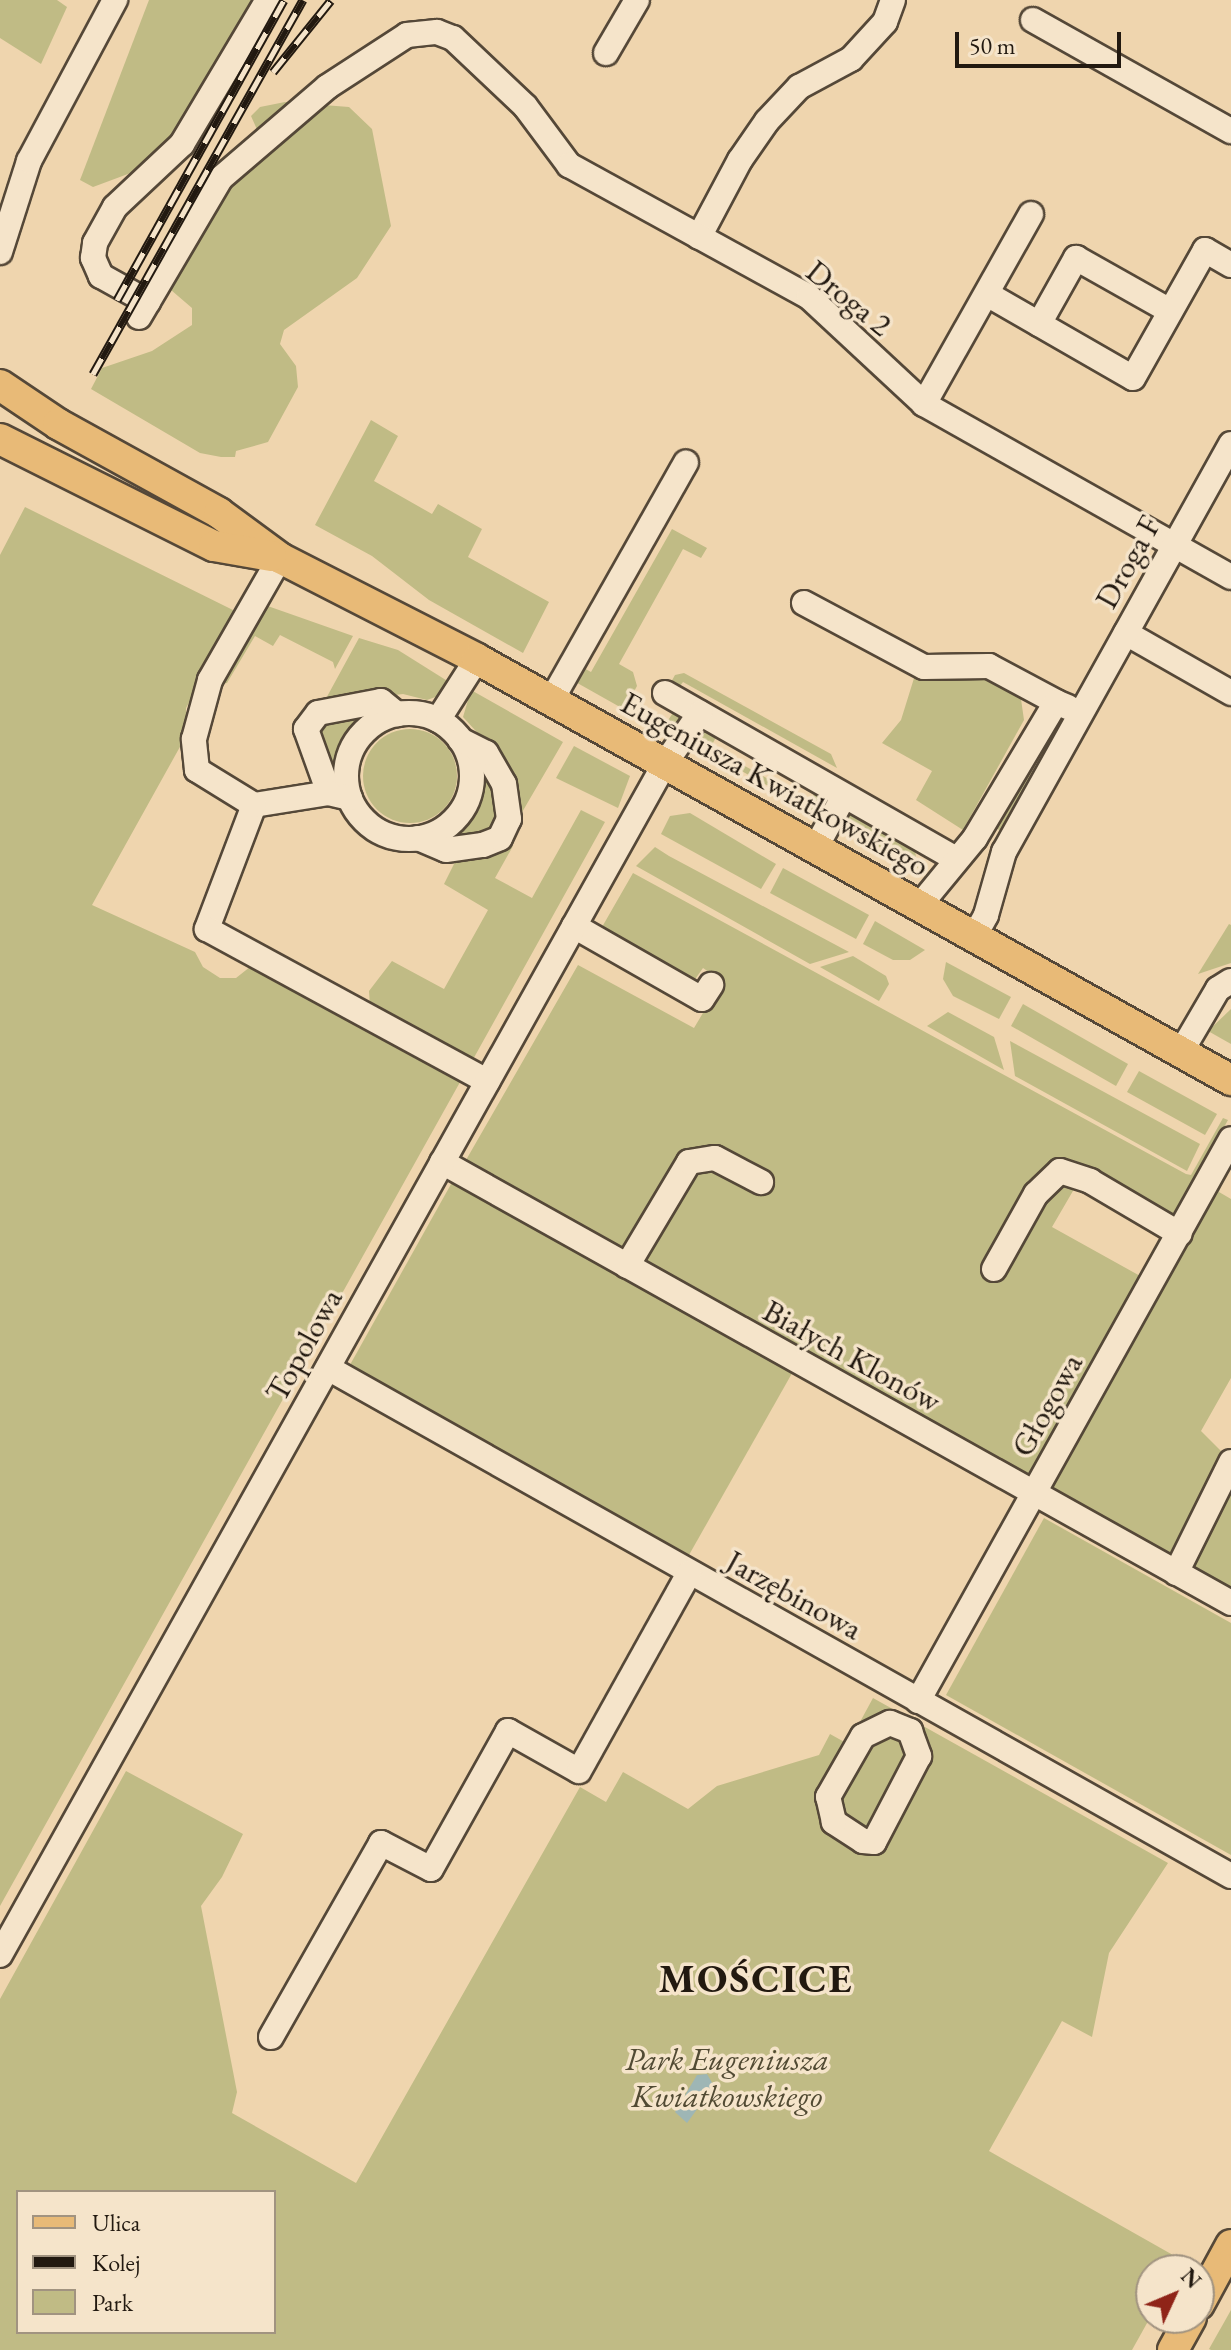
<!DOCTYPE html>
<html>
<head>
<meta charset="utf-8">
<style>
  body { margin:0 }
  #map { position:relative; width:1231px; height:2350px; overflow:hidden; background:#efd5ae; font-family:"EB Garamond",serif }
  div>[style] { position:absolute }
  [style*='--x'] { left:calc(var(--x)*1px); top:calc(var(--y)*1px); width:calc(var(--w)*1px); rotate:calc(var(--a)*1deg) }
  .green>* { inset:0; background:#c0bb85 }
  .round { border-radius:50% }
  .water>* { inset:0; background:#9eb6b5 }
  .roads { filter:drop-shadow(2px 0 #554838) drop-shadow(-2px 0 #554838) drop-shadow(0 2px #554838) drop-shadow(0 -2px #554838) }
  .minor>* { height:24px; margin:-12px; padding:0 12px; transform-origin:12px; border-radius:12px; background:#f5e4ca }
  .minor>.ring { margin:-12px; padding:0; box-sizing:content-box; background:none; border:24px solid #f5e4ca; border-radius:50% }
  .major>* { height:30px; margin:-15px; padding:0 15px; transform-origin:15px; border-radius:15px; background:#e8ba77 }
  .rail>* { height:9px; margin-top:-4.5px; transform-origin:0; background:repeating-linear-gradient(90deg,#f5e4ca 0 18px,#221910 0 36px); box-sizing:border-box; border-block:2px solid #221910 }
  span { translate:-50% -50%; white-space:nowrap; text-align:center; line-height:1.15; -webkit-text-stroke:7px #f5e4ca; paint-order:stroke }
  .street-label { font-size:32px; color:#221910 }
  .park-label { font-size:32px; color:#514a33; font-style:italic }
  .district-label { font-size:40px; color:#221910; font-weight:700; letter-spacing:2px }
  .legend { position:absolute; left:16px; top:2190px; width:260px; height:144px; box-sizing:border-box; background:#f5e4ca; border:2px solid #a19380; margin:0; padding:10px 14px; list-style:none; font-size:24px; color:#221910 }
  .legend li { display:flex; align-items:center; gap:16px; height:40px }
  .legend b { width:40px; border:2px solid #a19380 }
  .north { position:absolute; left:1135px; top:2254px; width:80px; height:80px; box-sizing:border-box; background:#f5e4ca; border:2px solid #a19380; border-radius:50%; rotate:46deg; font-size:22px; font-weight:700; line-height:32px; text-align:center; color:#221910 }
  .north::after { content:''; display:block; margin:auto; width:28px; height:36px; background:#8f2418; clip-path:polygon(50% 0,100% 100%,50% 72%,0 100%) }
  .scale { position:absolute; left:955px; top:32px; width:166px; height:36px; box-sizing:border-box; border:4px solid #221910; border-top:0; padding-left:10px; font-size:24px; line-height:28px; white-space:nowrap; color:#221910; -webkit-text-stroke:6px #f5e4ca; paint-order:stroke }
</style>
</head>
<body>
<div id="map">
  <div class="green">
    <div style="clip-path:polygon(0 0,57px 0,67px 7px,41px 64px,0 38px)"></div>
    <div style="clip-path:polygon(149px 0,273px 0,219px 96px,144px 168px,93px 187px,80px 180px)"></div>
    <div style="clip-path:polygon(285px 102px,349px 107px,372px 129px,391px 226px,357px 278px,284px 330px,280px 344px,296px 366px,298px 387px,268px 442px,236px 451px,235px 457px,221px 457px,200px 453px,91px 389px,102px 368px,152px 351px,192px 325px,192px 308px,164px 284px,232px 175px,263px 143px,251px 116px,260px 107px)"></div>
    <div style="clip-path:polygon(371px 420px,398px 436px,374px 481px,432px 514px,438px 504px,482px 529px,468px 557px,549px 602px,523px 653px,429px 600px,372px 556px,315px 525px)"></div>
    <div style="clip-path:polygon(25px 507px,239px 613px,186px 708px,186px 736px,92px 905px,195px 952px,203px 967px,220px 978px,236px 978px,255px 963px,464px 1075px,0 1906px,0 555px)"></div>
    <div style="clip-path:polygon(672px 529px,707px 548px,701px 558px,683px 549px,619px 664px,633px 672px,637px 686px,629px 701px,667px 722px,676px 708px,682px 711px,685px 720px,675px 738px,572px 680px,580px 666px,591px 672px)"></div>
    <div style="clip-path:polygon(262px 604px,353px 636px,335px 669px,333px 662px,280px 635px,273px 646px,255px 636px,227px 683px,216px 685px)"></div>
    <div style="clip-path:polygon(359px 638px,398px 650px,449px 682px,441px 695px,427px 700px,403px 694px,323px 704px)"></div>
    <div style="clip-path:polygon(684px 673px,831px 754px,837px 768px,683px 682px,677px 690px,670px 684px,675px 675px)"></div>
    <div style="clip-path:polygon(915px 675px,988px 675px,1020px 692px,1024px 720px,963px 830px,916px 800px,932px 771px,882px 743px,901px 720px)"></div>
    <div style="clip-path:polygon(471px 690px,563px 742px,521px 814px,484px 740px,463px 717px)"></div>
    <div style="clip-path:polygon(372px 712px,344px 743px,333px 781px,319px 730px,328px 721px)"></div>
    <div style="clip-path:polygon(1058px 722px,1007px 819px,1005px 833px,992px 826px)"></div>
    <div style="clip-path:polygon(707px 728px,719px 731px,711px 747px,809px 802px,819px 787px,830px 801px,822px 816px,695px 745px)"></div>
    <div class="round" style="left:363px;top:729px;width:94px;height:94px"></div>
    <div style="clip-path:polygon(574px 746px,630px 776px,618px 808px,556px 778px)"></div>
    <div style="clip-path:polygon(484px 769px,502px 819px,494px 830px,448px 841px,477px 801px)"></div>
    <div style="clip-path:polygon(581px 810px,605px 822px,471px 1063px,370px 1007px,369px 991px,392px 961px,444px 989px,488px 910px,444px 884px,458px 856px,513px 846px,495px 878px,532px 898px)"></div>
    <div style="clip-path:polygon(854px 812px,914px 845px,918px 868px,837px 824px)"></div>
    <div style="clip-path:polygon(690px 813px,776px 864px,761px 889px,661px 834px,670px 816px)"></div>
    <div style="clip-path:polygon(655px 847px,669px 856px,849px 952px,810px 964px,636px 866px)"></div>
    <div style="clip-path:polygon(783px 868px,869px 915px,856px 939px,770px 893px)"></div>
    <div style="clip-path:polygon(633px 873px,1186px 1174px,1191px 1175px,1223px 1118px,1228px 1120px,1170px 1225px,1084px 1172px,1052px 1227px,1142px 1277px,1030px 1482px,462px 1167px,578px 965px,694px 1028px,722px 981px,703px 968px,691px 985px,598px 934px)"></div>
    <div style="clip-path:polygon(875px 921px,925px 950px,910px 960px,893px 960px,863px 944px)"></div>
    <div style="clip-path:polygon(1231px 925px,1231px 963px,1198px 974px,1229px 924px)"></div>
    <div style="clip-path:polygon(853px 956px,886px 976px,889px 984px,879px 1001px,820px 967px)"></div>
    <div style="clip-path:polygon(946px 962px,1011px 997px,999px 1019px,953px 996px,943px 979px)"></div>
    <div style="clip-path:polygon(1023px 1004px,1128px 1064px,1116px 1086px,1011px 1026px)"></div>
    <div style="clip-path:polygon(1231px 1009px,1231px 1044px,1208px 1031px)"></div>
    <div style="clip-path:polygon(948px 1012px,994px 1037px,1004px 1070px,927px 1026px)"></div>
    <div style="clip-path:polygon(1010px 1041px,1200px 1144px,1187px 1171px,1015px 1076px)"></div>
    <div style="clip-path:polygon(1139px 1071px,1217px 1114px,1205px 1135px,1127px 1092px)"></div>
    <div style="clip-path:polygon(1231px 1157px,1219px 1192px,1231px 1199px,1231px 1378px,1201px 1431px,1226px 1456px,1176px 1564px,1046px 1492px)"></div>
    <div style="clip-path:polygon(455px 1177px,795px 1368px,685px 1562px,346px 1372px)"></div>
    <div style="clip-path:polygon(1231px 1484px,1231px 1594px,1185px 1569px)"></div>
    <div style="clip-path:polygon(1044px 1518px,1231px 1623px,1231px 1855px,946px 1695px)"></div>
    <div style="clip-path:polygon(evenodd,873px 1698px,1168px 1863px,1109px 1953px,1092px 2037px,1062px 2021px,989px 2151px,1180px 2259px,1173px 2270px,1151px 2270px,1151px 2316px,1132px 2350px,0 2350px,0 1999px,126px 1771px,243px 1834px,222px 1877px,201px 1906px,237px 2092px,232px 2113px,356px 2183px,580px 1787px,606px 1802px,623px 1772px,688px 1809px,717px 1786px,819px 1755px,830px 1734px,848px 1744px,873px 1698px,18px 2192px,274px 2192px,274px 2332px,18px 2332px,18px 2192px)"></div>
    <div style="clip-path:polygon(1231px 2310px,1231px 2350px,1211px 2350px,1209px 2349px)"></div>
  </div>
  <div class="water">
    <div style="clip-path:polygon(697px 2075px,707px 2074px,714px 2086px,687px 2123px,675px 2112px)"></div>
  </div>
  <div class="roads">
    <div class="minor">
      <div style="--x:1033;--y:20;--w:227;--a:29.3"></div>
      <div style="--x:606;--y:53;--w:61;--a:-59.7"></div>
      <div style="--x:699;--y:237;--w:87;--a:-62"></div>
      <div style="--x:740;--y:160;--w:47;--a:-55.3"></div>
      <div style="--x:767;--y:121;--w:47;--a:-46.7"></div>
      <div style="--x:799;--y:87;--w:59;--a:-28.3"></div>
      <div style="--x:851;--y:59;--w:50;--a:-47.4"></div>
      <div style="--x:885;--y:22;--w:23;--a:-70"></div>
      <div style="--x:0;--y:252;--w:96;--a:-72.3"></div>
      <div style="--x:29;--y:161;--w:183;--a:-61.9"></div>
      <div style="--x:987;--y:294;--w:168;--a:29.9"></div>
      <div style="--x:1133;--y:378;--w:147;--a:-60.6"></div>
      <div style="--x:1205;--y:250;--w:30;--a:30"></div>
      <div style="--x:148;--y:302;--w:54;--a:-151"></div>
      <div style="--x:101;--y:276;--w:20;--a:-114"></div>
      <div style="--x:93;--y:258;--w:15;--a:-82"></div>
      <div style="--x:95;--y:243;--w:41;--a:-60.9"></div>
      <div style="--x:115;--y:207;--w:92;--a:-43.2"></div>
      <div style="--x:182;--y:144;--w:168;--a:-59.2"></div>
      <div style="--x:139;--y:317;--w:161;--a:-59.5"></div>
      <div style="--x:221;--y:178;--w:140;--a:-40.6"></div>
      <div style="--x:327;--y:87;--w:95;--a:-33"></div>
      <div style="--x:407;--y:35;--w:30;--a:-6"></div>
      <div style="--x:437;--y:32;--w:17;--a:21"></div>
      <div style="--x:453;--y:38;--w:99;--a:43.4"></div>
      <div style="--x:525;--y:106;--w:74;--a:53.3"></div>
      <div style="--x:569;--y:165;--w:274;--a:28.8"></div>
      <div style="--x:809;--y:297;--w:157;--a:42.9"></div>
      <div style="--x:924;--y:404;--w:352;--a:29.4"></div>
      <div style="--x:1039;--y:324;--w:76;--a:-60.7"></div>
      <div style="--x:1076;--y:258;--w:108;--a:29.4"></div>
      <div style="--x:924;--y:404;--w:218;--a:-60.6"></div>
      <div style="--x:804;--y:603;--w:136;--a:28.1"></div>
      <div style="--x:924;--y:667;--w:65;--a:-0.9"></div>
      <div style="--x:989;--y:666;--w:76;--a:28.2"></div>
      <div style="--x:1126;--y:633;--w:121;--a:29.7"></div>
      <div style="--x:665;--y:693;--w:335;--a:29.7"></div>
      <div style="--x:551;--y:701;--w:274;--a:-60.5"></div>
      <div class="ring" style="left:346px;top:713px;width:102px;height:102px"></div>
      <div style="--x:438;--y:720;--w:72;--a:-57.4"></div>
      <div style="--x:329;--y:793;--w:68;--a:-109.8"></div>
      <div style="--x:306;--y:729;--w:20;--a:-53"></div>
      <div style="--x:318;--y:713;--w:64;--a:-10.8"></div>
      <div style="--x:381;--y:701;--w:21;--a:39"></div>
      <div style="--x:350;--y:798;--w:22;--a:-167"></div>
      <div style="--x:329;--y:793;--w:76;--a:170.9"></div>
      <div style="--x:254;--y:805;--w:133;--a:110.8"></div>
      <div style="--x:207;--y:929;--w:319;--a:28.5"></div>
      <div style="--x:254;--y:805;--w:67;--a:-148.4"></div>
      <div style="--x:197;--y:770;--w:31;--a:-96"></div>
      <div style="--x:194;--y:739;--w:61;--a:-74.8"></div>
      <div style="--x:210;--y:680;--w:141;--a:-60.2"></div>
      <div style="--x:418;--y:838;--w:30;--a:23"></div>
      <div style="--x:446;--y:850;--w:37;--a:-8"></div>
      <div style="--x:483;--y:845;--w:18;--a:-22"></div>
      <div style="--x:500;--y:838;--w:21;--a:-65"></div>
      <div style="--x:509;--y:819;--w:35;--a:-98"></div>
      <div style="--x:504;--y:784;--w:36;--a:-120"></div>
      <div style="--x:486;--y:753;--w:29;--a:-153"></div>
      <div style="--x:815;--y:849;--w:60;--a:-61.3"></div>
      <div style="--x:920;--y:905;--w:87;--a:-50.6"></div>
      <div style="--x:975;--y:838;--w:158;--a:-59.2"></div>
      <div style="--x:1056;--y:702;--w:13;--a:23"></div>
      <div style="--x:574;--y:926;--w:147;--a:29.7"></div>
      <div style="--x:702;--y:999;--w:17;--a:-57"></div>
      <div style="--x:974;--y:937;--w:25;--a:-61"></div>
      <div style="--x:986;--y:915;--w:66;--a:-74.1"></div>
      <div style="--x:1004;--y:852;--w:467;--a:-60.9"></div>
      <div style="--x:1181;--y:1052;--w:73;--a:-59.6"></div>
      <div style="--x:1218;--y:989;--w:15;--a:-32"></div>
      <div style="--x:442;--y:1162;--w:904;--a:29.2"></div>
      <div style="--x:627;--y:1266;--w:121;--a:-59.2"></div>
      <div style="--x:689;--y:1162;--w:26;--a:-9"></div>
      <div style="--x:715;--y:1158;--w:52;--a:27.6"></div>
      <div style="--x:994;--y:1269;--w:86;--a:-60.8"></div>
      <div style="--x:1036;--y:1194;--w:33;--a:-44"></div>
      <div style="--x:1060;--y:1171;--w:32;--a:18"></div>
      <div style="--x:1090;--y:1181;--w:104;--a:30.5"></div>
      <div style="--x:328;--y:1368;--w:1036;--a:29.36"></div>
      <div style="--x:1176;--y:1573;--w:124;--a:-63.6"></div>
      <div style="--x:918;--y:1701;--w:643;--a:-60.88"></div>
      <div style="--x:890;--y:1723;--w:22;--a:22"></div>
      <div style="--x:910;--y:1731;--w:27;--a:70"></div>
      <div style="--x:919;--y:1756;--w:97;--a:117.6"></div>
      <div style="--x:874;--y:1842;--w:11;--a:-175"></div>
      <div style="--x:863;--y:1841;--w:35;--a:-147"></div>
      <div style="--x:834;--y:1822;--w:26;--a:-103"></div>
      <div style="--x:828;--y:1797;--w:70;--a:-60.2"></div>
      <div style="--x:863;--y:1736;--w:30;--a:-26"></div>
      <div style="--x:0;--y:1955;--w:1363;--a:-60.84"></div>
      <div style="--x:664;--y:765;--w:63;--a:-55.3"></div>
      <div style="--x:271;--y:2037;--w:223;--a:-60.4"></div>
      <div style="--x:381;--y:1843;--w:56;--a:27.5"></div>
      <div style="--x:431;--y:1869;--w:158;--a:-60.8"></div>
      <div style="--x:508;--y:1731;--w:81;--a:29.4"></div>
      <div style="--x:579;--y:1771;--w:227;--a:-60.9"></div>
    </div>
    <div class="major">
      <div style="--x:0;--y:385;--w:70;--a:33.9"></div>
      <div style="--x:58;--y:424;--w:184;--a:28.9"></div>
      <div style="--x:219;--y:513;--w:76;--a:36.4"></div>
      <div style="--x:280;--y:558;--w:221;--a:27.1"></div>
      <div style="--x:477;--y:659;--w:864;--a:29.18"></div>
      <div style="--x:0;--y:439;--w:239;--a:26.6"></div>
      <div style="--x:214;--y:546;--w:58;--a:10"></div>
      <div style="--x:1199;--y:2304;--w:67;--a:-61.5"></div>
      <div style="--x:1173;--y:2350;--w:37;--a:-61"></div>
    </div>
  </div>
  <div class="rail">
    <div style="--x:273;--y:72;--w:92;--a:-51.1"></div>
    <div style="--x:117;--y:300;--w:343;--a:-60.9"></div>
    <div style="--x:93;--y:374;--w:429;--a:-60.7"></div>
  </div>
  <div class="street-label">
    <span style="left:849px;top:298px;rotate:39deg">Droga 2</span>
    <span style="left:1128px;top:562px;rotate:-61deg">Droga F</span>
    <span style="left:775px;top:784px;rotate:29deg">Eugeniusza Kwiatkowskiego</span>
    <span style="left:304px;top:1345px;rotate:-61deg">Topolowa</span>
    <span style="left:852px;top:1356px;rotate:29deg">Białych Klonów</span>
    <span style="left:1047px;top:1405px;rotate:-61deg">Głogowa</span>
    <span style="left:794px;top:1595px;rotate:29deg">Jarzębinowa</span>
  </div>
  <div class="park-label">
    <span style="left:727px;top:2078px">Park Eugeniusza<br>Kwiatkowskiego</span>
  </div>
  <div class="district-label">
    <span style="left:756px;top:1978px">MOŚCICE</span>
  </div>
  <ul class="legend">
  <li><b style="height:10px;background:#e8ba77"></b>Ulica</li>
  <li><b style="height:10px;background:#221910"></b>Kolej</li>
  <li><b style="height:22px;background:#c0bb85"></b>Park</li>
  </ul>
  <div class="north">N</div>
  <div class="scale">50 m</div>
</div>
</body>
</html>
